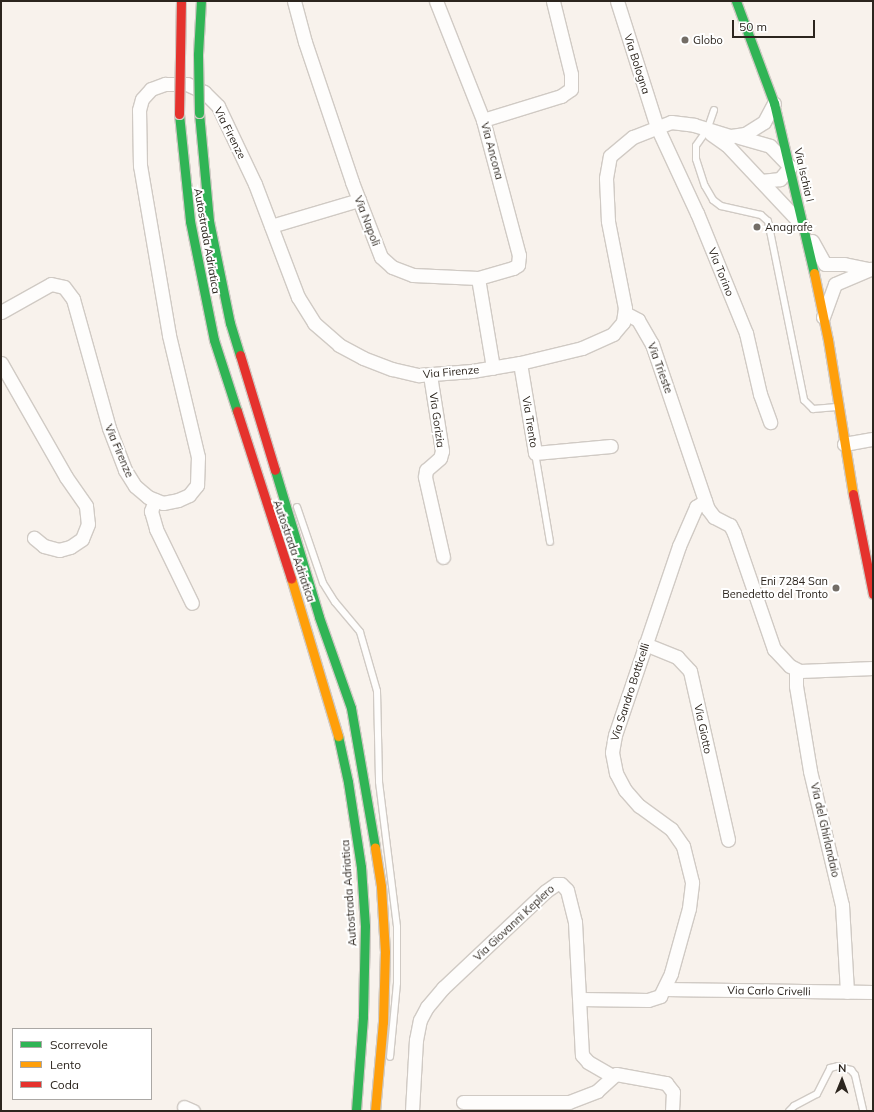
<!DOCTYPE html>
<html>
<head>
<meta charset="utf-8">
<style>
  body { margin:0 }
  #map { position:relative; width:874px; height:1112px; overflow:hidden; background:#f8f2ec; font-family:Mulish,sans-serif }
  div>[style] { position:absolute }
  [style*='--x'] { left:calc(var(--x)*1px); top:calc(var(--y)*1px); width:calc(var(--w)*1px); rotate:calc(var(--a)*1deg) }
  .roads { filter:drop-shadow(1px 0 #d0cac4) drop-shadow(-1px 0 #d0cac4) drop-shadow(0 1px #d0cac4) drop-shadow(0 -1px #d0cac4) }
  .lane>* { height:6px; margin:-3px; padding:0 3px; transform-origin:3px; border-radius:3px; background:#fefdfc }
  .street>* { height:13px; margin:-6.5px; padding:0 6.5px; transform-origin:6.5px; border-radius:6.5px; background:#fefdfc }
  .fast>* { height:9px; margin:-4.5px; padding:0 4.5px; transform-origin:4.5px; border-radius:4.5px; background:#30b455 }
  .slow>* { height:9px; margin:-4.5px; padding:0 4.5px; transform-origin:4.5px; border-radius:4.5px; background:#ff9f0a }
  .jam>* { height:9px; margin:-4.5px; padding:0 4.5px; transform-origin:4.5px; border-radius:4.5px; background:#e5322d }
  .bridges { filter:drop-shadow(1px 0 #d0cac4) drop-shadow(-1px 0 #d0cac4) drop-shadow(0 1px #d0cac4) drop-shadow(0 -1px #d0cac4) }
  .fast-bridge>* { height:9px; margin:-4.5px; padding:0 4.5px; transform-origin:4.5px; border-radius:4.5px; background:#30b455 }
  .jam-bridge>* { height:9px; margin:-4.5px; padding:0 4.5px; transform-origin:4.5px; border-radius:4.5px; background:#e5322d }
  .dots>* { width:11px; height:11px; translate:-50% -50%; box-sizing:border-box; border:2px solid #fff; border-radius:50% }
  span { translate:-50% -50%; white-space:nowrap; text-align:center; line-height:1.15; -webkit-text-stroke:4px #fff; paint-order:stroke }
  .poi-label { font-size:11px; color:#2c251e }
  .left { translate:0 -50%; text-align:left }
  .right { translate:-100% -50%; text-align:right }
  .street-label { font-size:11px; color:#2c251e }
  .frame { position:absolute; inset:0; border:2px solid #2c251e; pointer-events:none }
  .legend { position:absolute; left:12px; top:1028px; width:140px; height:72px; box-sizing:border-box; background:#fff; border:1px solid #aba8a5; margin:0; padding:5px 7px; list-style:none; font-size:12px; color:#2c251e }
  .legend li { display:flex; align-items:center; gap:8px; height:20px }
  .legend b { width:20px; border:1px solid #aba8a5 }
  .north { position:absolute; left:822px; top:1060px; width:40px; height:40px; -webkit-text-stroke:3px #fff; paint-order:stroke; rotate:1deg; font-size:11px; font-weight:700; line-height:16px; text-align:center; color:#2c251e }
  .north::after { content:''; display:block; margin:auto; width:14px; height:18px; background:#2c251e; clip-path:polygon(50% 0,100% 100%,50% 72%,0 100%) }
  .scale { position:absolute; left:732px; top:20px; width:83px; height:18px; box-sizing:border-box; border:2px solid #2c251e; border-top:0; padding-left:5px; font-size:12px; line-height:14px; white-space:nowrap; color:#2c251e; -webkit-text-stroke:3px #fff; paint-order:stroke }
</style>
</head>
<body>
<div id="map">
  <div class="roads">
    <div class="lane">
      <div style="--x:714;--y:110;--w:21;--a:109"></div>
      <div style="--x:707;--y:130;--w:19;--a:125"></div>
      <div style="--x:696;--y:146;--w:13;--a:90"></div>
      <div style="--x:696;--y:159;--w:28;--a:72"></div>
      <div style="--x:705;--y:186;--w:16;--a:60"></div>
      <div style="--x:713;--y:200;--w:10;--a:37"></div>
      <div style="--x:721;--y:206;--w:41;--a:12.7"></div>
      <div style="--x:761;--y:215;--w:9;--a:41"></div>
      <div style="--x:768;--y:221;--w:183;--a:78.6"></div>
      <div style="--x:804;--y:400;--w:13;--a:45"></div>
      <div style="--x:813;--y:409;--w:24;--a:-5"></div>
      <div style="--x:535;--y:453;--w:90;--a:80.4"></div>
      <div style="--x:297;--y:507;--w:80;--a:71.1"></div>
      <div style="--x:323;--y:583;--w:22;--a:58"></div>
      <div style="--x:335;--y:602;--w:39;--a:50"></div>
      <div style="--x:360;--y:632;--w:61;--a:73.9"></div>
      <div style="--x:377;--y:691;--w:91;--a:88.7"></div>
      <div style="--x:379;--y:782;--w:146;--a:82.9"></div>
      <div style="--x:397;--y:927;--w:56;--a:90"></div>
      <div style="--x:397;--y:983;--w:74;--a:95.4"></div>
      <div style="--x:789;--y:1111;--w:7;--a:-45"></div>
      <div style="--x:794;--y:1106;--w:26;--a:-28"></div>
      <div style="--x:817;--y:1094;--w:29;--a:-63"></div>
      <div style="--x:830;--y:1068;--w:8;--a:-14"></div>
      <div style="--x:838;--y:1066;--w:14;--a:17"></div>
      <div style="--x:851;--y:1070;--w:6;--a:51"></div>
      <div style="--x:855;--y:1075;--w:37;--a:77"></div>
    </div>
    <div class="street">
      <div style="--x:294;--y:1;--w:42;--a:75"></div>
      <div style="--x:305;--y:42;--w:148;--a:71.4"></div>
      <div style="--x:352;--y:182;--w:80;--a:68.9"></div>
      <div style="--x:381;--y:257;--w:15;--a:42"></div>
      <div style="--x:392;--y:267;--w:22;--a:21"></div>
      <div style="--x:413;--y:275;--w:65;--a:2.6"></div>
      <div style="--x:478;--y:278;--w:91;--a:80.5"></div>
      <div style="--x:436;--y:1;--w:128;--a:68.4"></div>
      <div style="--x:483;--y:120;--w:140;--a:75.1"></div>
      <div style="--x:519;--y:255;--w:10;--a:96"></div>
      <div style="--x:518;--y:265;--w:6;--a:149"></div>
      <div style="--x:513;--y:268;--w:36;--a:164"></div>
      <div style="--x:617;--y:1;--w:132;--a:72.4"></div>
      <div style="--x:657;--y:127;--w:95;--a:65.1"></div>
      <div style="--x:697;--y:213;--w:130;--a:67.8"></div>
      <div style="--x:746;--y:333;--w:63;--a:77.1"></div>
      <div style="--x:760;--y:394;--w:30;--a:70"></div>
      <div style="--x:483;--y:120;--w:82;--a:-17.1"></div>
      <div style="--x:561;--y:96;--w:12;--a:-35"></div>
      <div style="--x:571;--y:89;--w:15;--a:-90"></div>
      <div style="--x:571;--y:74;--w:75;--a:-103.9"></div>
      <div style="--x:711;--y:134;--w:19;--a:35"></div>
      <div style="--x:727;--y:145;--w:110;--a:46.8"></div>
      <div style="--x:739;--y:137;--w:32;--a:16"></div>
      <div style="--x:770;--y:146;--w:29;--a:46"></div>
      <div style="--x:790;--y:167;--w:16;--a:130"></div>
      <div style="--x:780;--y:179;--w:19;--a:174"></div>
      <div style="--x:271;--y:226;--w:92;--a:-16.5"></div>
      <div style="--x:812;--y:241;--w:26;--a:61"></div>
      <div style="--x:825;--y:264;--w:19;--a:0"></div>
      <div style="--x:844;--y:264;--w:25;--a:12"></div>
      <div style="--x:1;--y:312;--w:57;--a:-29.2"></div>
      <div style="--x:51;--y:284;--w:13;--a:13"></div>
      <div style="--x:64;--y:287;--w:15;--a:53"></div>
      <div style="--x:73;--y:299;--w:134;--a:74.4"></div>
      <div style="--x:109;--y:428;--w:45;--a:69.1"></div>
      <div style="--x:125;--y:470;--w:19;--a:58"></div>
      <div style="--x:135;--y:486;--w:17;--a:40"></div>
      <div style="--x:148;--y:497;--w:16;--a:22"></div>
      <div style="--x:163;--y:503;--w:15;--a:-11"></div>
      <div style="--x:178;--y:500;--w:12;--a:-24"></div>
      <div style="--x:189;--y:495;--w:13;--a:-51"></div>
      <div style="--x:197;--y:485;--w:28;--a:-88"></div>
      <div style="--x:198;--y:457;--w:125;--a:-103.4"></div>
      <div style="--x:169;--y:335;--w:171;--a:-99.7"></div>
      <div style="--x:140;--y:166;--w:56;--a:-91"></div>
      <div style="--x:139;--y:110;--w:11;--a:-75"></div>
      <div style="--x:142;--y:99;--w:13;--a:-48"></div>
      <div style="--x:151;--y:89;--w:15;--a:-20"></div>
      <div style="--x:165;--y:84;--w:22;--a:0"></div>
      <div style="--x:187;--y:84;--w:19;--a:25"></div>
      <div style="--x:204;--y:92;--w:20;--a:45"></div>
      <div style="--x:218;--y:106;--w:86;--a:64.6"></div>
      <div style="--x:255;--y:184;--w:121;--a:69.2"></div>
      <div style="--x:298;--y:297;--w:31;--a:58"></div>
      <div style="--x:314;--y:323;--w:33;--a:41"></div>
      <div style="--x:339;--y:345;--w:27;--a:28"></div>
      <div style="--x:363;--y:358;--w:31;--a:21"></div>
      <div style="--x:392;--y:369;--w:28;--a:13"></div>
      <div style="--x:419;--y:375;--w:53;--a:-4.3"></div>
      <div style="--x:472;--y:371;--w:49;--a:-9.5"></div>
      <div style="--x:520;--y:363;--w:64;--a:-13.6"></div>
      <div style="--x:582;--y:348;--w:34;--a:-24"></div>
      <div style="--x:613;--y:334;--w:16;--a:-50"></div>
      <div style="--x:623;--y:322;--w:14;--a:-82"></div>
      <div style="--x:625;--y:308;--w:89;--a:-101.1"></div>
      <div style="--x:608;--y:221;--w:43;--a:-92.7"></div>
      <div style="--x:606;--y:178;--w:22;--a:-80"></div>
      <div style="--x:610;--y:156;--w:30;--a:-40"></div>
      <div style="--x:633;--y:137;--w:41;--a:-21.5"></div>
      <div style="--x:671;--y:122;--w:23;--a:7"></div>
      <div style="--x:694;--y:125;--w:39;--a:17"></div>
      <div style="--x:731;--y:136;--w:14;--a:-8"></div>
      <div style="--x:745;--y:134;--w:22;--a:-32"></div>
      <div style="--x:764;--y:122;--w:21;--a:-62"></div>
      <div style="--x:625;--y:313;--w:15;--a:28"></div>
      <div style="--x:638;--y:320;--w:28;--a:60"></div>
      <div style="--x:652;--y:344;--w:174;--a:71.3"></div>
      <div style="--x:708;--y:509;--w:10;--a:53"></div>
      <div style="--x:714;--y:517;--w:18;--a:27"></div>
      <div style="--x:730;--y:525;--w:9;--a:63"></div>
      <div style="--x:734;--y:533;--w:123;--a:71"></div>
      <div style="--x:774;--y:649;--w:23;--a:47"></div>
      <div style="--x:790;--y:666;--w:11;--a:27"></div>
      <div style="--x:800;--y:671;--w:73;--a:-2.4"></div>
      <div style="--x:823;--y:317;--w:35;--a:-70"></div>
      <div style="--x:835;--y:284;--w:39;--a:-23"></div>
      <div style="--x:1;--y:363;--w:131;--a:60.3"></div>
      <div style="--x:66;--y:477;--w:35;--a:55"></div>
      <div style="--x:86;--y:506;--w:18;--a:84"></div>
      <div style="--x:88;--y:524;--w:16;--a:112"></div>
      <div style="--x:82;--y:539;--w:14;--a:146"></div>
      <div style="--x:70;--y:547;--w:11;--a:165"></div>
      <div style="--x:59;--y:550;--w:16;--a:-165"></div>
      <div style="--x:44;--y:546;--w:13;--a:-141"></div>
      <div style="--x:520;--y:363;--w:91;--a:80.5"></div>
      <div style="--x:535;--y:453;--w:76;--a:-5.3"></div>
      <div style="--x:430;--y:375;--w:77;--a:81"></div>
      <div style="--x:442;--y:451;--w:7;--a:106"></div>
      <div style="--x:440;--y:458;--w:18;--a:139"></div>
      <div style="--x:426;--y:470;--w:7;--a:98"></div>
      <div style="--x:425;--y:477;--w:82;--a:77.3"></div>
      <div style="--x:844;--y:444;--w:29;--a:-10"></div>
      <div style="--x:155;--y:500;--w:12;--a:110"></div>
      <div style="--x:151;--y:511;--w:19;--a:74"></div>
      <div style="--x:156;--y:529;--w:82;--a:64.1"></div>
      <div style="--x:645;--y:644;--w:35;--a:22"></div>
      <div style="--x:677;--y:657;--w:19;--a:47"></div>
      <div style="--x:690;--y:671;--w:173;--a:77.3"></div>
      <div style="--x:796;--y:670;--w:16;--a:90"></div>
      <div style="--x:796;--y:686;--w:86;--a:80.6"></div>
      <div style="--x:810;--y:771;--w:138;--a:76.6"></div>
      <div style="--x:842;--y:905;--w:87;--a:86.7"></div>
      <div style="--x:665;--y:989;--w:208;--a:0.8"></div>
      <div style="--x:580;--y:999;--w:68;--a:0.8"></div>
      <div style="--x:648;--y:1000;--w:13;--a:-18"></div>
      <div style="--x:660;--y:996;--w:25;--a:-64"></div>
      <div style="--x:671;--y:973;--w:67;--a:-74.5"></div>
      <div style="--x:689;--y:908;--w:26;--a:-83"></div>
      <div style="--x:692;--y:882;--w:37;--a:-104"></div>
      <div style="--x:683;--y:846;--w:21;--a:-125"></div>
      <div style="--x:671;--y:829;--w:39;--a:-144"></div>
      <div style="--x:639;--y:806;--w:21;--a:-131"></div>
      <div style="--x:625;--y:790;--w:19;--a:-118"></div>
      <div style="--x:616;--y:773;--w:21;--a:-101"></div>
      <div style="--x:612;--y:752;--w:17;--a:-80"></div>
      <div style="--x:615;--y:735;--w:200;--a:-71.3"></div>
      <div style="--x:679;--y:546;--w:43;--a:-66.4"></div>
      <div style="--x:696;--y:507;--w:11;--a:-34"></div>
      <div style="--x:463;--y:1102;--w:106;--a:0"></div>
      <div style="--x:569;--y:1102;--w:30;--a:-21"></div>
      <div style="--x:597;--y:1091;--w:25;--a:-42"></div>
      <div style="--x:616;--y:1074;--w:51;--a:10.2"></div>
      <div style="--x:666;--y:1083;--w:11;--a:52"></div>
      <div style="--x:673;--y:1092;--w:19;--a:93"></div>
      <div style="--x:184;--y:1107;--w:10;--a:24"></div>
      <div style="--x:412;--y:1111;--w:71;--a:-86.8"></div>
      <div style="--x:416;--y:1040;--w:20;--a:-79"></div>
      <div style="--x:420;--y:1020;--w:15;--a:-62"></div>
      <div style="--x:427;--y:1007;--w:25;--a:-50"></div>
      <div style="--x:443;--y:988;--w:141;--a:-43.3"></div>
      <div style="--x:546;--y:891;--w:12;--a:-35"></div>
      <div style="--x:556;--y:884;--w:5;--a:0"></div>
      <div style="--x:561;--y:884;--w:8;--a:45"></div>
      <div style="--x:567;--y:890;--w:33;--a:76"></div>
      <div style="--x:575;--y:922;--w:133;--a:87"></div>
      <div style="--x:582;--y:1055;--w:9;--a:49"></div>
      <div style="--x:588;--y:1062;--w:28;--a:30"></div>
    </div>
    <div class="fast">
      <div style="--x:736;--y:1;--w:109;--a:69.6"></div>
      <div style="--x:774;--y:103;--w:175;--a:76.8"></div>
      <div style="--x:199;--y:113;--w:108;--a:84.7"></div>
      <div style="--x:209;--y:221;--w:104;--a:78.4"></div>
      <div style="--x:230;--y:323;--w:34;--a:73"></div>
      <div style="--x:179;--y:114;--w:108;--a:84.1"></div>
      <div style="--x:190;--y:221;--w:121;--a:78.6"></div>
      <div style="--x:214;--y:340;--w:75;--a:72.1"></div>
      <div style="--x:275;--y:470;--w:153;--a:73.3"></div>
      <div style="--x:319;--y:617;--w:96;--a:70.6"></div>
      <div style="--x:351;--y:708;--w:141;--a:80.2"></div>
      <div style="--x:338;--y:736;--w:47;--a:77.7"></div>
      <div style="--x:348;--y:782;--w:86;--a:81.3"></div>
      <div style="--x:361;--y:867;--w:59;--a:86.1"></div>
      <div style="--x:365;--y:926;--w:91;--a:91.3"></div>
      <div style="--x:363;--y:1017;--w:94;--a:94.3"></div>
    </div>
    <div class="slow">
      <div style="--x:814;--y:273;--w:68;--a:78.2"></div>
      <div style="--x:828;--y:340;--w:156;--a:80.8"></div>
      <div style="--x:291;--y:578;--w:165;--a:73.4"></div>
      <div style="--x:375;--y:1111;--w:89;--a:-84.9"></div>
      <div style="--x:383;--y:1022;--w:70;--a:-88.4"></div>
      <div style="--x:385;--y:952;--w:66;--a:-93.5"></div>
      <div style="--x:381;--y:886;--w:39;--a:-99"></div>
    </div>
    <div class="jam">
      <div style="--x:240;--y:355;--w:120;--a:73.1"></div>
      <div style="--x:237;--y:411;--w:176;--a:72.1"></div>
      <div style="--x:853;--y:494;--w:102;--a:78.7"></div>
    </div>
  </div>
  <div class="bridges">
    <div class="fast-bridge">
      <div style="--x:199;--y:113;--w:59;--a:-91"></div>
      <div style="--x:198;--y:54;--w:53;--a:-86.8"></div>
    </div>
    <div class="jam-bridge">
      <div style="--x:179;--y:114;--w:113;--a:-89"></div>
    </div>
  </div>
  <div class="dots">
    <div style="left:685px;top:40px;background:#736d66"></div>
    <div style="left:757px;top:227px;background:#736d66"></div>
    <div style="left:836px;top:588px;background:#736d66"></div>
  </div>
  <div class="poi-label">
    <span class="left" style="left:693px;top:40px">Globo</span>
    <span class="left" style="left:765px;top:227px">Anagrafe</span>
    <span class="right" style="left:828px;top:588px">Eni 7284 San<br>Benedetto del Tronto</span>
  </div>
  <div class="street-label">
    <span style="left:637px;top:64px;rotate:72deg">Via Bologna</span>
    <span style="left:230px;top:133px;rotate:63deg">Via Firenze</span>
    <span style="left:492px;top:151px;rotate:75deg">Via Ancona</span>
    <span style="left:804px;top:175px;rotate:77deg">Via Ischia I</span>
    <span style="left:367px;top:221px;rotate:69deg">Via Napoli</span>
    <span style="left:207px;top:241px;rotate:80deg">Autostrada Adriatica</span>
    <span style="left:721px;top:272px;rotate:68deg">Via Torino</span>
    <span style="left:660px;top:368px;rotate:70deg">Via Trieste</span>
    <span style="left:451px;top:372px;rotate:-5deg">Via Firenze</span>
    <span style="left:437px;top:420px;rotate:82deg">Via Gorizia</span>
    <span style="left:530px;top:422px;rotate:81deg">Via Trento</span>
    <span style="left:119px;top:451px;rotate:67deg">Via Firenze</span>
    <span style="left:294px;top:551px;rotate:71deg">Autostrada Adriatica</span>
    <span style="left:630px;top:692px;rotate:-72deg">Via Sandro Botticelli</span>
    <span style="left:703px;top:729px;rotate:78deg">Via Giotto</span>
    <span style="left:825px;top:830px;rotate:77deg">Via del Ghirlandaio</span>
    <span style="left:349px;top:893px;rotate:-94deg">Autostrada Adriatica</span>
    <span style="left:514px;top:923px;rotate:-43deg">Via Giovanni Keplero</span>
    <span style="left:769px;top:991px;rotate:1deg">Via Carlo Crivelli</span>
  </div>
  <div class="frame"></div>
  <ul class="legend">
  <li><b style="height:5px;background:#30b455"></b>Scorrevole</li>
  <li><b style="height:5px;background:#ff9f0a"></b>Lento</li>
  <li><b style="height:5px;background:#e5322d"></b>Coda</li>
  </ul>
  <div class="north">N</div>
  <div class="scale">50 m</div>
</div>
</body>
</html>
